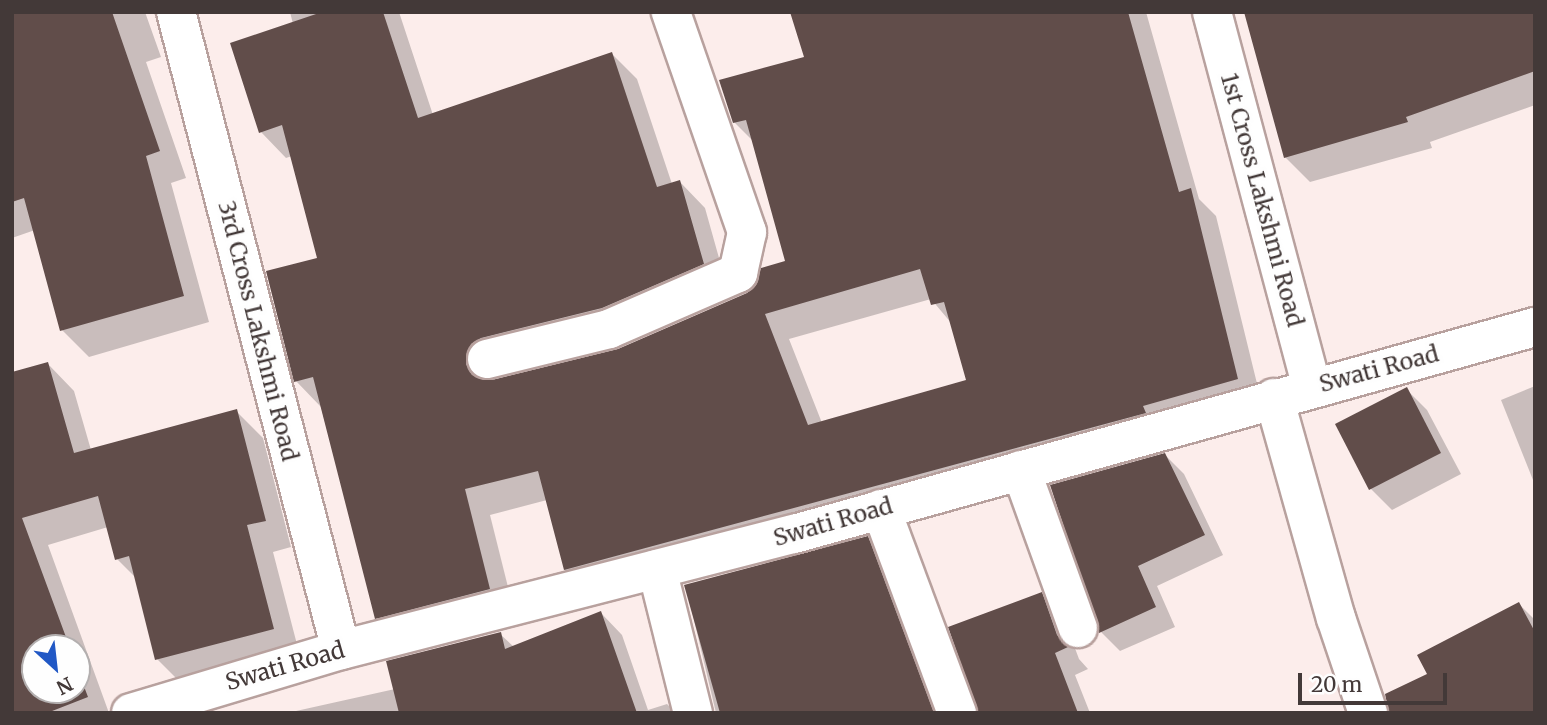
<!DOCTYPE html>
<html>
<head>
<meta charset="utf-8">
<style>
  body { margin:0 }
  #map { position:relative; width:1547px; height:725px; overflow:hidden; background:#fcedeb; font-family:Merriweather,serif }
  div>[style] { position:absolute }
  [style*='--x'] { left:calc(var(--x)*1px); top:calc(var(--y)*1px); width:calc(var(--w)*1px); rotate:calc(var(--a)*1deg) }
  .shadow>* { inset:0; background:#0003 }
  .building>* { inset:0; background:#614d4a }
  .roads { filter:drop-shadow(2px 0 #b8a19e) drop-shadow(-2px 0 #b8a19e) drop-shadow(0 2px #b8a19e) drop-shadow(0 -2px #b8a19e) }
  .minor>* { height:38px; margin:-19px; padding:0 19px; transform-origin:19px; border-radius:19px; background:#fff }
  span { translate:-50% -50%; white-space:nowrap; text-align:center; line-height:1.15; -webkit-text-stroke:7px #fefefe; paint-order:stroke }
  .street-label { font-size:23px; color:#433938 }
  .frame { position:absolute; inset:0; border:14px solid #433938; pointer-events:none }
  .north { position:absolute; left:21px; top:634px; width:70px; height:70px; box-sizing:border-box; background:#fefefe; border:2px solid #b3afaf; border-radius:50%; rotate:153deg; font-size:19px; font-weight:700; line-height:28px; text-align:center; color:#433938 }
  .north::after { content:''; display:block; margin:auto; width:24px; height:32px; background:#2158c5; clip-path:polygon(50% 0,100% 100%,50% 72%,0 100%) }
  .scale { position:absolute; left:1298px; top:673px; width:149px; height:32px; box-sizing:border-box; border:4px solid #433938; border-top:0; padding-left:9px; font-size:21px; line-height:24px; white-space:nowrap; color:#433938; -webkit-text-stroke:5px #fefefe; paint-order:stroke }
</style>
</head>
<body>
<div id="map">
  <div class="shadow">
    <div style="clip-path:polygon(12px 12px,145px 12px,161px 57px,146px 62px,186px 178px,171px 183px,209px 322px,89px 357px,62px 330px,35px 230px,12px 238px)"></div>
    <div style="clip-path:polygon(evenodd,290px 12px,399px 12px,433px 115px,612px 54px,637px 79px,672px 184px,680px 182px,705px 208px,728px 290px,497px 369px,493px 382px,618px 351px,748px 295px,787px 263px,754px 142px,734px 122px,806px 59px,792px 12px,1146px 12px,1199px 199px,1216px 216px,1262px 404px,591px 595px,565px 570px,547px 500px,490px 515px,515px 615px,402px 643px,377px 618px,321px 407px,296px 381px,320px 259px,292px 156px,286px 158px,261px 132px,293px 24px,290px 12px,931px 299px,952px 324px,968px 381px,822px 423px,789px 339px,931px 299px)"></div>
    <div style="clip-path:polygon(1535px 12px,1535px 105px,1430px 142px,1432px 148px,1310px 182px,1285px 157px)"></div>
    <div style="clip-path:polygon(evenodd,48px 364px,74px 391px,91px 450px,236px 411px,263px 438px,291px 547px,273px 552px,300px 656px,183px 685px,157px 659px,137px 579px,117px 559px,108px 527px,48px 545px,109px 713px,12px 713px,12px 374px,48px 364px,35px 648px,77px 648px,77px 690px,35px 690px,35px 648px)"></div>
    <div style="clip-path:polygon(1535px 386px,1535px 485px,1501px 400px)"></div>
    <div style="clip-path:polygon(1406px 389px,1427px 410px,1461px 474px,1392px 510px,1371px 489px,1337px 425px)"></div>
    <div style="clip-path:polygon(1165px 455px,1184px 474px,1223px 555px,1157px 586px,1175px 627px,1120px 651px,1101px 632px)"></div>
    <div style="clip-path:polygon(867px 538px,889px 560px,948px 713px,716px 713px,686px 586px)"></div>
    <div style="clip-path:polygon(1041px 594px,1063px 616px,1079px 659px,1088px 669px,1075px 675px,1090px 713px,979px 713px)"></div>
    <div style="clip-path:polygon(1519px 604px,1535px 620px,1535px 713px,1389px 713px,1386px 695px,1429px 675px)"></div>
    <div style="clip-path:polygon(601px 613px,622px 635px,648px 710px,667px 704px,676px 713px,287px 713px,395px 689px,500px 634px,514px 647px)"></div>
  </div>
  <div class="building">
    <div style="clip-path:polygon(12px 12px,112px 12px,160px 151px,146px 156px,184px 296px,60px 331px,24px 198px,12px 202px)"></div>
    <div style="clip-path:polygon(evenodd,322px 12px,383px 12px,418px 118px,612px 52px,657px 187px,680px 180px,704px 264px,602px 308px,481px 338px,471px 344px,466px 364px,472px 375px,492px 380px,618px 349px,747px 293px,755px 286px,761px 268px,785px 261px,746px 120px,733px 123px,719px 80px,804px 57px,790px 12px,1128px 12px,1179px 192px,1191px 188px,1238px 379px,1143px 406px,1146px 413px,564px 570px,538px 471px,465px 489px,490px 589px,375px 619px,313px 377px,294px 382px,266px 271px,317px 258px,282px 125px,259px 133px,230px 43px,322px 12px,920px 269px,931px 305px,944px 302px,966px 380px,808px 425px,765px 314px,920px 269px)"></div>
    <div style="clip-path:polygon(1244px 12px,1535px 12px,1535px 71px,1406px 117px,1408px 122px,1284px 158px)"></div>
    <div style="clip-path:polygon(48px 362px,74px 453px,237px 409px,266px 521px,247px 525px,274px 629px,155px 660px,129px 556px,115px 560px,98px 496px,22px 518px,70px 648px,35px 648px,35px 690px,77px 690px,77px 668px,88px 697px,47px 713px,12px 713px,12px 372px)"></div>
    <div style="clip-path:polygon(1407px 387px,1441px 453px,1369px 490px,1335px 424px)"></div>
    <div style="clip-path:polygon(1165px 453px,1205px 535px,1138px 566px,1156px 607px,1099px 633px,1050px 485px)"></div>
    <div style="clip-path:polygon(868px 536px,934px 713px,720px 713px,684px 585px)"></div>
    <div style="clip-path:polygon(1042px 592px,1057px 635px,1068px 647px,1055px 653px,1078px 713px,978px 713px,948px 627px)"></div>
    <div style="clip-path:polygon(1519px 602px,1535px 632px,1535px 713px,1389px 713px,1385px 694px,1427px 674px,1417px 655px)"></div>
    <div style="clip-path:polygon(601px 611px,637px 713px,399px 713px,386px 661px,501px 632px,505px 649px)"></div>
  </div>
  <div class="roads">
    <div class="minor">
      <div style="--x:176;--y:12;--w:659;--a:75.5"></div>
      <div style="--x:1212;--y:12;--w:389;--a:75.1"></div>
      <div style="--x:487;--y:359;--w:126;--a:-13.8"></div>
      <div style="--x:609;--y:329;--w:141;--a:-23.5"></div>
      <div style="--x:738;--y:273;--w:42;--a:-77.6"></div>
      <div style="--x:747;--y:232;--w:233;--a:-109.1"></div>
      <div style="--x:1274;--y:398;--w:229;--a:74.3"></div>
      <div style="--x:1336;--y:618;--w:100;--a:71.4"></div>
      <div style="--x:1021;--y:470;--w:168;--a:70.2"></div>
      <div style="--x:881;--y:509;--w:218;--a:69.6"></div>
      <div style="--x:657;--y:569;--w:148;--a:76"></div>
      <div style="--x:131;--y:713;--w:219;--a:-16.7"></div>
      <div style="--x:341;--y:650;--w:468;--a:-14.4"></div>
      <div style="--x:794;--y:534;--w:769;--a:-15.61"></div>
    </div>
  </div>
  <div class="street-label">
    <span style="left:1262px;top:200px;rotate:75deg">1st Cross Lakshmi Road</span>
    <span style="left:258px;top:331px;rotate:76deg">3rd Cross Lakshmi Road</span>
    <span style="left:1379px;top:369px;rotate:-15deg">Swati Road</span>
    <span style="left:833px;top:522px;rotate:-16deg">Swati Road</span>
    <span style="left:285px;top:666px;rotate:-16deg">Swati Road</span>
  </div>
  <div class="frame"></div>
  <div class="north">N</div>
  <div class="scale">20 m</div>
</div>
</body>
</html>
